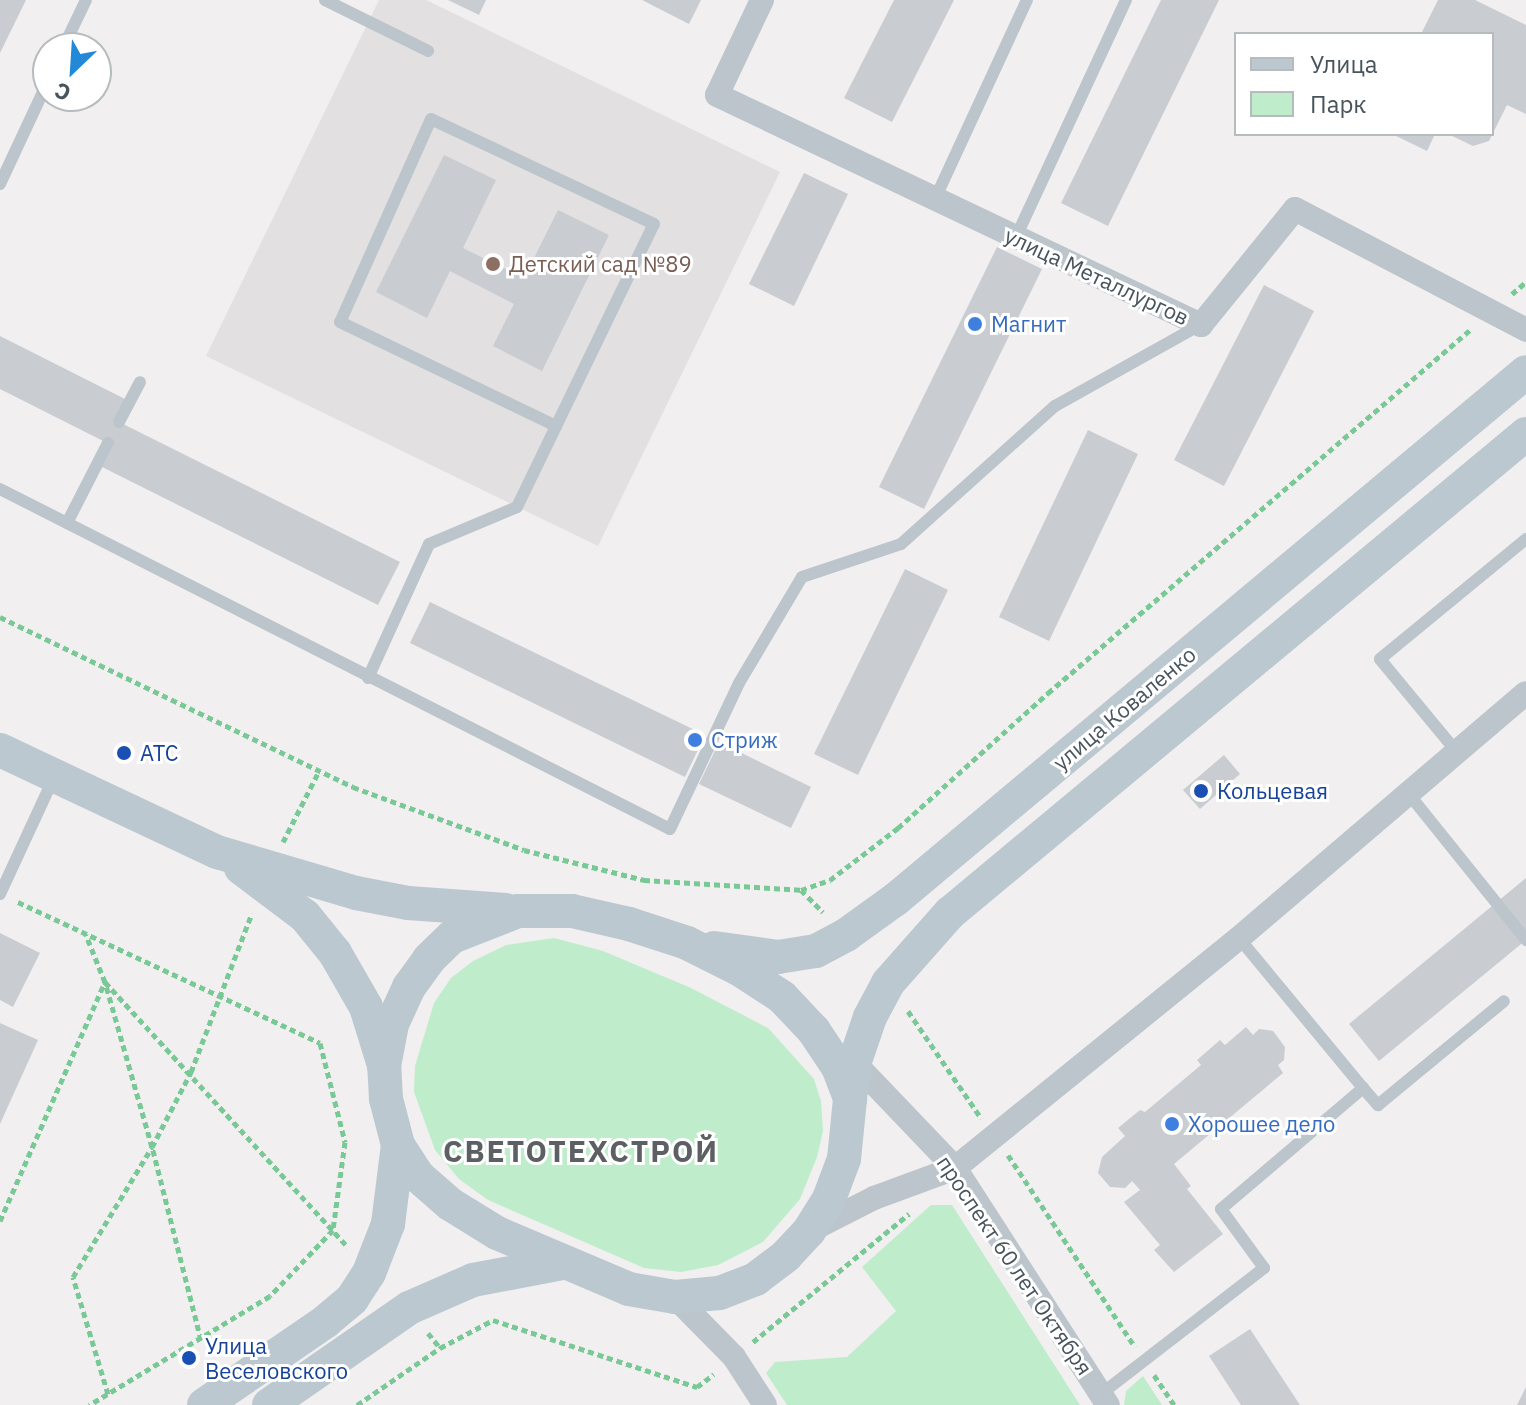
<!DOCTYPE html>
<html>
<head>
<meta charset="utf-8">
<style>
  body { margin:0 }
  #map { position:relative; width:1526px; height:1405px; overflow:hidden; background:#f1efef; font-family:"IBM Plex Sans",sans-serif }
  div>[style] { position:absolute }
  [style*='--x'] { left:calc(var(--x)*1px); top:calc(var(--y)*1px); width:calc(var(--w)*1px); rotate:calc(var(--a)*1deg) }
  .education>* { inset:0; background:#e2e0e0 }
  .green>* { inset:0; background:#bfedcb }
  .building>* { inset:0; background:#c9cdd1 }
  .path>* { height:5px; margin-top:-2.5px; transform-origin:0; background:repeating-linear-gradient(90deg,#79c997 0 6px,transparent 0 10px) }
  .lane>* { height:12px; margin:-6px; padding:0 6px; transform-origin:6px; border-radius:6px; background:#bbc5cb }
  .street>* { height:24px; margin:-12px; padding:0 12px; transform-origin:12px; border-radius:12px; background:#bbc5cb }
  .secondary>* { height:34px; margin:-17px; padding:0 17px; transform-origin:17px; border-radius:17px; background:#bbc8d0 }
  .dots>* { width:22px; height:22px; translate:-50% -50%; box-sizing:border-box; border:4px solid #fff; border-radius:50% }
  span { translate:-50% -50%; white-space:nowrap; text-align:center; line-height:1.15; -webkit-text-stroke:6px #fff; paint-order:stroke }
  .education-label { font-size:22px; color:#785e54 }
  .left { translate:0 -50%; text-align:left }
  .street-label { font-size:22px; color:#48545b }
  .shop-label { font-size:22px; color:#366cbe }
  .transit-label { font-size:22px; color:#164399 }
  .district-label { font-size:30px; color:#5c6063; font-weight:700; letter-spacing:2px }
  .legend { position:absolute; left:1234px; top:32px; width:260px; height:104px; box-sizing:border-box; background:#fff; border:2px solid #b6bbbd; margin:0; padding:10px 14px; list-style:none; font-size:24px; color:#48545b }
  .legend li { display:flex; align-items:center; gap:16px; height:40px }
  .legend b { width:40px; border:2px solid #b6bbbd }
  .north { position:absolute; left:32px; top:32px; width:80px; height:80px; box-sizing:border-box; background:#fff; border:2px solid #b6bbbd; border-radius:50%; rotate:205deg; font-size:22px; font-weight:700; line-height:32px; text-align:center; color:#48545b }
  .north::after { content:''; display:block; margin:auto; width:28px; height:36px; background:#2289d8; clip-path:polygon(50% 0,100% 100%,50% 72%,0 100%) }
</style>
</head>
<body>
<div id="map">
  <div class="education">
    <div style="clip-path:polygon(379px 0,426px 0,780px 172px,598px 546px,206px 356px)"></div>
  </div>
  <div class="green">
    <div style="clip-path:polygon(554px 938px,603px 951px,691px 988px,768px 1028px,814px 1079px,821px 1101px,823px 1131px,817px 1157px,800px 1199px,763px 1242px,718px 1265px,681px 1272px,644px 1268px,488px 1200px,459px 1179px,435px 1150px,414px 1092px,415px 1066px,434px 1003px,451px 978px,473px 961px,506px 945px)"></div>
    <div style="clip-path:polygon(931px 1205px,952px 1205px,1080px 1405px,787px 1405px,766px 1373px,775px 1362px,847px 1357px,896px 1311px,862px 1267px)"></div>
    <div style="clip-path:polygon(1143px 1376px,1162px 1405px,1124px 1405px,1126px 1391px)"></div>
  </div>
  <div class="building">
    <div style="clip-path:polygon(0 0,26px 0,0 53px)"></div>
    <div style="clip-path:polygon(448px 0,486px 0,479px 15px)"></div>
    <div style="clip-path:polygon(642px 0,701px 0,689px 24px)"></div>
    <div style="clip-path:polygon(894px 0,954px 0,892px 122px,844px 98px)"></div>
    <div style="clip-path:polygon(1161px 0,1219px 0,1108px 226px,1061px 203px)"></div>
    <div style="clip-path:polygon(1438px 0,1475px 0,1526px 25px,1526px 114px,1507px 105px,1489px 141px,1473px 146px,1448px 134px,1492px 134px,1492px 34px,1421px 34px)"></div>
    <div style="clip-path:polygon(1392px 134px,1435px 134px,1427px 151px)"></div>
    <div style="clip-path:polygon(444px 155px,496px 180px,463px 248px,524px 278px,558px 210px,609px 235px,542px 371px,493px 346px,514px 304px,450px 271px,427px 318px,376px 292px)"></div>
    <div style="clip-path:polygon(804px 173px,848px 194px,794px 306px,749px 284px)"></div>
    <div style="clip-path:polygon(997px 247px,1042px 269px,924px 509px,879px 487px)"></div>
    <div style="clip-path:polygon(1264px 285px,1314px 311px,1224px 486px,1174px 460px)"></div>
    <div style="clip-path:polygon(0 336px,125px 399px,115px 420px,400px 562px,378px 605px,102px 467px,113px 446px,0 389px)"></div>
    <div style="clip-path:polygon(1088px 430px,1138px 454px,1049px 641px,999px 617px)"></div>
    <div style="clip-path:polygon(905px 569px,948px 590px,858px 775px,814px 754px)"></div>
    <div style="clip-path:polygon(430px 602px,705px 735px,685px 777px,410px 643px)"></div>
    <div style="clip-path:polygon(719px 742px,811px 787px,791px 828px,699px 784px)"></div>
    <div style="clip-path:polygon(1224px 755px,1240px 774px,1200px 809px,1183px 790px)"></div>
    <div style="clip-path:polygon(1526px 878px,1526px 940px,1379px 1061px,1349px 1024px)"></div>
    <div style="clip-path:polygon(0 933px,40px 953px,13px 1007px,0 1000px)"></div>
    <div style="clip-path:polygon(0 1023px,38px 1040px,0 1124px)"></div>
    <div style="clip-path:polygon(1246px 1027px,1253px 1035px,1259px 1029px,1273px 1031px,1285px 1047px,1284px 1060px,1278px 1065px,1283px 1073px,1174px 1164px,1191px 1186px,1187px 1189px,1223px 1234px,1174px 1272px,1154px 1250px,1160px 1245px,1124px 1202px,1140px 1190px,1132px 1181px,1125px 1188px,1110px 1187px,1098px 1173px,1102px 1157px,1125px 1136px,1118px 1128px,1140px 1110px,1145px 1112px,1201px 1065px,1197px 1060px,1220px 1040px,1225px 1045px)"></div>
    <div style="clip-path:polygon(1250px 1329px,1300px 1405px,1241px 1405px,1209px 1356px)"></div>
    <div style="clip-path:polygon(1526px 1387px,1526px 1405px,1517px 1405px)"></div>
  </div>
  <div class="path">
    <div style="--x:1512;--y:294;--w:18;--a:-41"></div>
    <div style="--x:0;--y:617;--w:392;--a:25.7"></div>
    <div style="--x:353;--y:787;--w:182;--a:20.2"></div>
    <div style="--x:524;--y:850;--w:124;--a:14"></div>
    <div style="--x:644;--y:880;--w:157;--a:3.6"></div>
    <div style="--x:801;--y:890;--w:31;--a:-19"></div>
    <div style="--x:830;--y:880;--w:86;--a:-37.4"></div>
    <div style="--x:898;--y:828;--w:202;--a:-42"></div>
    <div style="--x:1048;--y:693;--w:558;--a:-40.71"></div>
    <div style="--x:283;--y:842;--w:80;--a:-63.1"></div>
    <div style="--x:801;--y:890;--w:31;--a:45"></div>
    <div style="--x:18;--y:902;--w:333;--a:25"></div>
    <div style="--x:320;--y:1043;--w:102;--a:75.8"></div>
    <div style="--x:345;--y:1142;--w:89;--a:97.8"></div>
    <div style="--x:333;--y:1230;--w:91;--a:133.7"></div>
    <div style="--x:270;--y:1296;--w:211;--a:148.9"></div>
    <div style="--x:908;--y:1011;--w:130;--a:55.7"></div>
    <div style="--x:1008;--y:1155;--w:230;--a:56.5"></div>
    <div style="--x:0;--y:1221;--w:261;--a:-66.3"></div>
    <div style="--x:105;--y:982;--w:51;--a:-112"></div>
    <div style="--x:428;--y:1333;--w:19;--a:51"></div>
    <div style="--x:201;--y:1340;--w:199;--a:-104.2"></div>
    <div style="--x:152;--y:1147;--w:172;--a:-105.9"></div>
    <div style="--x:105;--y:982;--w:360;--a:47.5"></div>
    <div style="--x:753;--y:1342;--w:202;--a:-39.4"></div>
    <div style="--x:1154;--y:1375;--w:36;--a:56"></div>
    <div style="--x:108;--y:1394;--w:122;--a:-106.7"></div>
    <div style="--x:73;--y:1277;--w:152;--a:-58.7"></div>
    <div style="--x:152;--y:1147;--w:85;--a:-62.5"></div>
    <div style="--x:191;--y:1072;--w:170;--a:-69"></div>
    <div style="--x:357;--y:1405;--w:101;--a:-34.5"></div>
    <div style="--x:440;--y:1348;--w:60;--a:-27.8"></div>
    <div style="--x:493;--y:1320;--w:215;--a:18.2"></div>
    <div style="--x:697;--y:1387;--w:21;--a:-37"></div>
  </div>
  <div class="lane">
    <div style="--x:325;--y:0;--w:115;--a:26.3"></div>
    <div style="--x:63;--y:48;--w:53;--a:-64.4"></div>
    <div style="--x:0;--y:184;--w:114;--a:-65"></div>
    <div style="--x:935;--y:199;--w:219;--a:-65.2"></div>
    <div style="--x:1016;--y:237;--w:261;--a:-65.1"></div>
    <div style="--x:119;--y:422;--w:45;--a:-62.3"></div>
    <div style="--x:0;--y:489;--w:751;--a:26.91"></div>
    <div style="--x:670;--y:829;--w:161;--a:-64.7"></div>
    <div style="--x:739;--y:683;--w:123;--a:-59.3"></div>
    <div style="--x:802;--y:577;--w:104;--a:-18.4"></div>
    <div style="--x:901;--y:544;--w:207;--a:-41.9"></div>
    <div style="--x:1055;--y:406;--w:166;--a:-29.2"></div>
    <div style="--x:67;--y:523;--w:90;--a:-62.9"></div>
    <div style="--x:368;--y:678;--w:147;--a:-65.5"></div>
    <div style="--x:429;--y:544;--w:95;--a:-22.8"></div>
    <div style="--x:517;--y:507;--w:314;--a:-64.2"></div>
    <div style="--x:654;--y:224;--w:246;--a:-154.8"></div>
    <div style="--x:431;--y:119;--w:222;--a:114.1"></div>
    <div style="--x:340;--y:322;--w:240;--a:25.7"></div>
    <div style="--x:1456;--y:751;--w:119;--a:-129.6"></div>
    <div style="--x:1380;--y:659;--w:189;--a:-39.4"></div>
    <div style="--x:1408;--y:793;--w:189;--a:51.2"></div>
    <div style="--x:0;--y:894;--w:129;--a:-65.2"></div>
    <div style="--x:1363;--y:1088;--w:23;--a:49"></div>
    <div style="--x:1378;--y:1105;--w:163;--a:-39.5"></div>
    <div style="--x:1101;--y:1394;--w:206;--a:-37.7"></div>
    <div style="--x:1264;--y:1268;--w:73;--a:-126.1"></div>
    <div style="--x:1221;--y:1209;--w:187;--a:-40.4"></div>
    <div style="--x:1363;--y:1088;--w:195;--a:-129.6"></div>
  </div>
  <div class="street">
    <div style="--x:762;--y:0;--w:105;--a:115.3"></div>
    <div style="--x:717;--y:95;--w:536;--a:25.42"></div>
    <div style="--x:1201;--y:325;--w:149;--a:-51"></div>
    <div style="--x:1295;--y:209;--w:261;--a:27.6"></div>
    <div style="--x:848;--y:1056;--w:155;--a:46.3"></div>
    <div style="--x:955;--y:1168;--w:282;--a:57.2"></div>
    <div style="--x:811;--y:1230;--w:71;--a:-26.9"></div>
    <div style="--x:874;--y:1198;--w:86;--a:-20.3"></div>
    <div style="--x:955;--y:1168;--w:365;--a:-39"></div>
    <div style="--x:1239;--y:938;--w:377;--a:-40.5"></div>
    <div style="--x:675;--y:1297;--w:84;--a:45.5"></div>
    <div style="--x:734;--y:1357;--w:57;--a:57.1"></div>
  </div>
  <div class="secondary">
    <div style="--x:0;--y:750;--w:240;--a:25.2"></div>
    <div style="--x:217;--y:852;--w:145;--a:16.4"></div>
    <div style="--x:356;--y:893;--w:53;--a:10.9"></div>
    <div style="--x:408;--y:903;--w:98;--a:4.1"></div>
    <div style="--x:241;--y:868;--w:80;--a:36.9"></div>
    <div style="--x:305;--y:916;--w:48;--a:51"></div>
    <div style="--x:335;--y:953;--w:62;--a:60.1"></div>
    <div style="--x:366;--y:1007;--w:58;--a:72.8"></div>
    <div style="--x:518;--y:911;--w:54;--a:0"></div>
    <div style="--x:572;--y:911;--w:58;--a:12.8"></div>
    <div style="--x:629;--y:924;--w:61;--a:18.1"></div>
    <div style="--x:687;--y:943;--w:58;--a:26.6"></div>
    <div style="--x:739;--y:969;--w:51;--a:33.1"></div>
    <div style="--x:782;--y:997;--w:47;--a:46.7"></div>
    <div style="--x:814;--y:1031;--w:43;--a:56.3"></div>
    <div style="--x:838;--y:1067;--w:34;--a:69"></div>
    <div style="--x:850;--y:1099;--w:60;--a:95.7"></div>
    <div style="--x:844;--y:1159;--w:43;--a:110.6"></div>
    <div style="--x:829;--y:1199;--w:38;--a:122"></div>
    <div style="--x:809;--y:1231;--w:34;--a:133"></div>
    <div style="--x:786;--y:1256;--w:38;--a:143"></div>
    <div style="--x:756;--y:1279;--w:40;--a:159"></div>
    <div style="--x:719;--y:1293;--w:44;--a:174.8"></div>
    <div style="--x:675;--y:1297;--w:47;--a:-170.1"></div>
    <div style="--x:629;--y:1289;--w:143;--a:-157"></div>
    <div style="--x:497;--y:1233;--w:55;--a:-148.3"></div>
    <div style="--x:450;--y:1204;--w:43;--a:-138.8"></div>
    <div style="--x:418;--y:1176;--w:37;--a:-123"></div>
    <div style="--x:398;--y:1145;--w:48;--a:-104.6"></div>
    <div style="--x:386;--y:1099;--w:33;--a:-93"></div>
    <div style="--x:384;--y:1066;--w:43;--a:-79.2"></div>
    <div style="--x:392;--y:1024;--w:41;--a:-65.3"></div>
    <div style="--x:409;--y:987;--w:34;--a:-54"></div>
    <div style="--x:429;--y:959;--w:32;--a:-44"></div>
    <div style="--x:452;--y:937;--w:71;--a:-21.5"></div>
    <div style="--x:714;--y:948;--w:65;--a:8"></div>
    <div style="--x:778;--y:957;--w:38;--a:-9"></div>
    <div style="--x:816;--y:951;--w:34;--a:-28"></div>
    <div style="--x:846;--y:935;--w:62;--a:-35.8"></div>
    <div style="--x:896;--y:899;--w:821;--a:-39.91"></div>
    <div style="--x:850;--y:1098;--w:37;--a:-82"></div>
    <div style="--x:855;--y:1061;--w:46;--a:-71.2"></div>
    <div style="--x:870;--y:1017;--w:38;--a:-62"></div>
    <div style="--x:888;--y:983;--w:94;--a:-48.5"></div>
    <div style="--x:950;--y:913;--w:749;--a:-39.75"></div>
    <div style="--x:204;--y:1405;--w:148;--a:-34.5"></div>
    <div style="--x:326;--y:1321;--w:34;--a:-40"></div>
    <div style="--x:352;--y:1299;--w:31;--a:-57"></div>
    <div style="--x:369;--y:1273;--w:53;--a:-68.8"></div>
    <div style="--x:388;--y:1224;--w:80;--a:-82.8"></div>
    <div style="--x:269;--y:1405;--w:170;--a:-34.7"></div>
    <div style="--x:409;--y:1308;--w:70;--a:-23.6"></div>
    <div style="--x:473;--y:1280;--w:91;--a:-10.8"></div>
  </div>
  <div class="dots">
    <div style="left:493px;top:264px;background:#8d6e63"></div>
    <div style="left:975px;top:324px;background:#3f7fe0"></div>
    <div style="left:695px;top:740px;background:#3f7fe0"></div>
    <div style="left:124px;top:753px;background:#1a4fb4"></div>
    <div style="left:1201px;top:791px;background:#1a4fb4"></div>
    <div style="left:1172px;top:1124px;background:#3f7fe0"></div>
    <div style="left:189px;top:1358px;background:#1a4fb4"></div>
  </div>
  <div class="education-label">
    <span class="left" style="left:509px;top:264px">Детский сад №89</span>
  </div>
  <div class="street-label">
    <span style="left:1097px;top:276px;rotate:25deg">улица Металлургов</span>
    <span style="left:1124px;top:708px;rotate:-40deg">улица Коваленко</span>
    <span style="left:1015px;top:1265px;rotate:56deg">проспект 60 лет Октября</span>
  </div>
  <div class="shop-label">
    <span class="left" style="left:991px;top:324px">Магнит</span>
    <span class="left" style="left:711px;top:740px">Стриж</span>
    <span class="left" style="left:1188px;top:1124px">Хорошее дело</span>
  </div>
  <div class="transit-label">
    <span class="left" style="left:140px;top:753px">АТС</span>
    <span class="left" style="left:1217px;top:791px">Кольцевая</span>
    <span class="left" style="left:205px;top:1358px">Улица<br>Веселовского</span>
  </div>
  <div class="district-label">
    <span style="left:581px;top:1151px">СВЕТОТЕХСТРОЙ</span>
  </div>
  <ul class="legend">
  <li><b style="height:10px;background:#bbc8d0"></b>Улица</li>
  <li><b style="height:22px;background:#bfedcb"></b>Парк</li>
  </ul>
  <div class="north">С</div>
</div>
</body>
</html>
